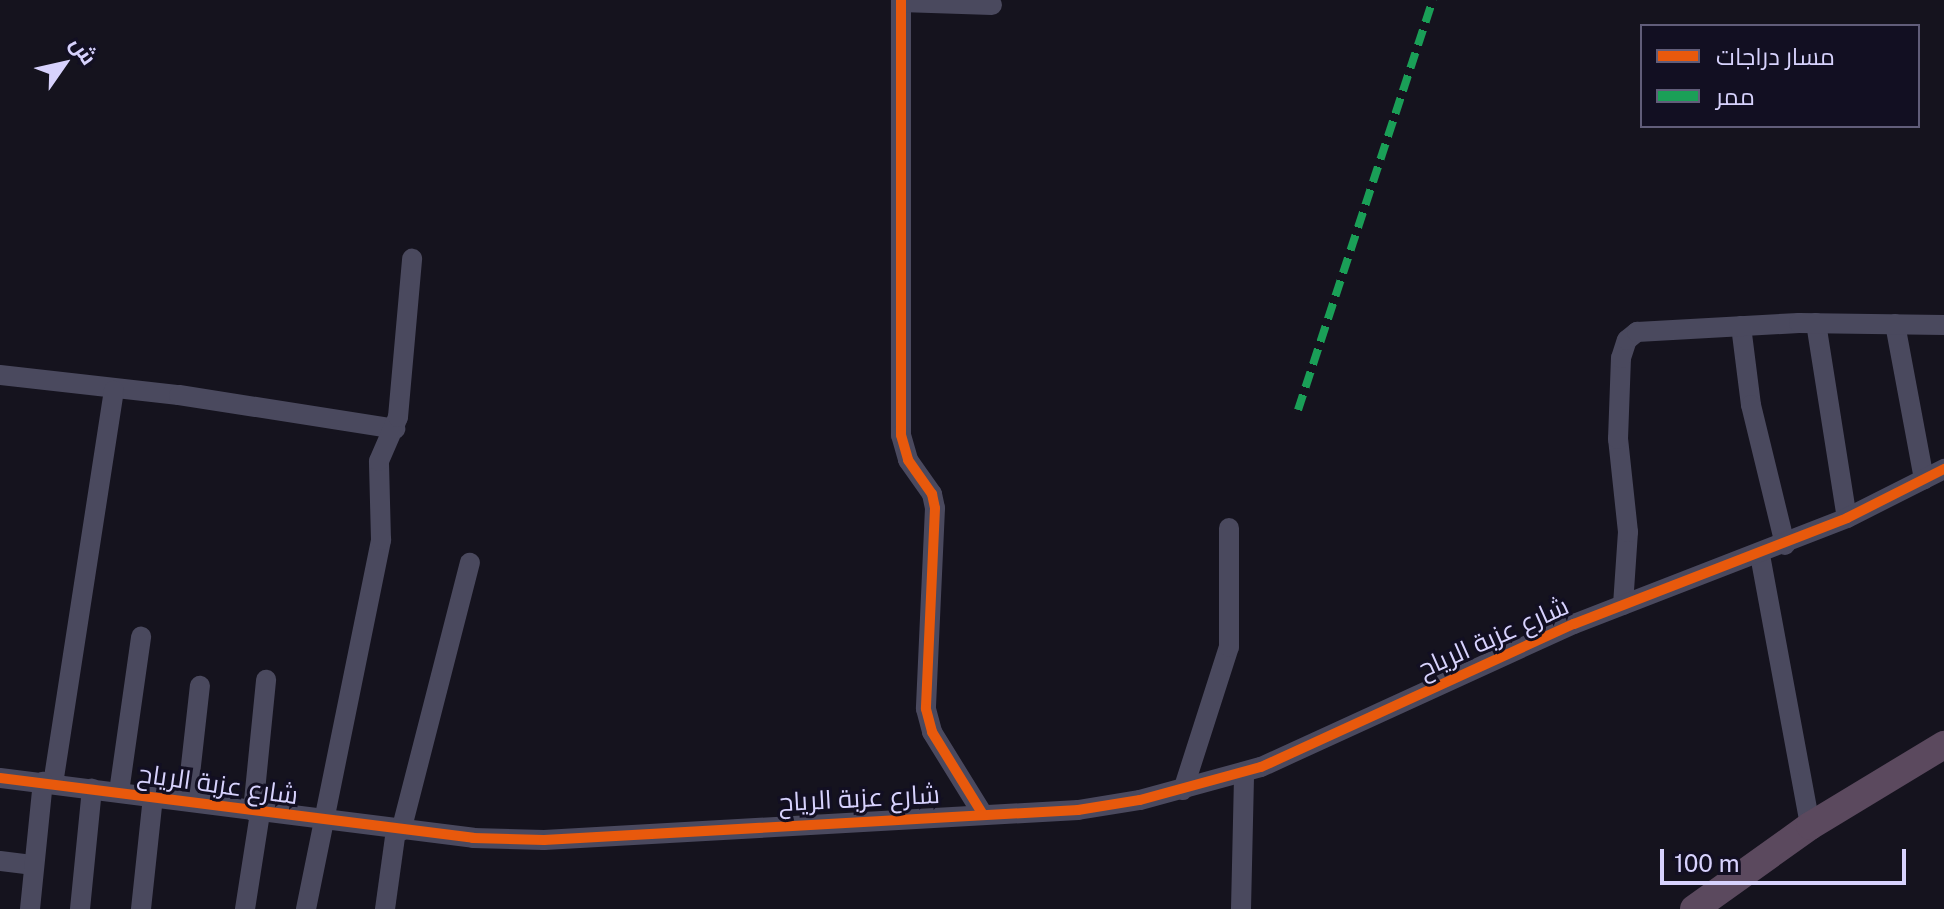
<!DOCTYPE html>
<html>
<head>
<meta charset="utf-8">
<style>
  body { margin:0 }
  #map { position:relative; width:1944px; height:909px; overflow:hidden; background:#15131e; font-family:"Public Sans",Cairo,sans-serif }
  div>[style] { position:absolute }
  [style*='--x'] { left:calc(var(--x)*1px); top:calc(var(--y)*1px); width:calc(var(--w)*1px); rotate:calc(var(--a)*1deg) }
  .minor>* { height:20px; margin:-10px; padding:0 10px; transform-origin:10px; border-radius:10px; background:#4a495e }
  .highway>* { height:28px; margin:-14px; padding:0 14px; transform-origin:14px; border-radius:14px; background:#5b495e }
  .quiet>* { height:8px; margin-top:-4px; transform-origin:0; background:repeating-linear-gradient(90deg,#1a9f57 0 16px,transparent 0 24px) }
  .cycleway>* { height:10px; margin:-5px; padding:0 5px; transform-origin:5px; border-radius:5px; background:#e8590c }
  span { translate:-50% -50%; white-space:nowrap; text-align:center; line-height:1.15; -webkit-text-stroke:6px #120f22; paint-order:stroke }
  .street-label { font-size:26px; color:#d7d2fd }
  .legend { position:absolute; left:1640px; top:24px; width:280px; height:104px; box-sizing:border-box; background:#120f22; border:2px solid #615d7a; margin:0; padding:10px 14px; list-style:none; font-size:24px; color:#d7d2fd }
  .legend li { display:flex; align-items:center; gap:16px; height:40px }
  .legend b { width:40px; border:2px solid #615d7a }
  .north { position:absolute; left:24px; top:24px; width:80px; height:80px; -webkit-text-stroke:6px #120f22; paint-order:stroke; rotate:56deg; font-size:22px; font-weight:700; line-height:32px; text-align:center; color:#d7d2fd }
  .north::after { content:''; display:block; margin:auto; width:28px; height:36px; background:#d7d2fd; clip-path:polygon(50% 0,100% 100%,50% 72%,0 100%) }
  .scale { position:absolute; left:1660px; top:849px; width:246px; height:36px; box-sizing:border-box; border:4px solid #d7d2fd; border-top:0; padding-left:10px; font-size:24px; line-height:28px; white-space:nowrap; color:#d7d2fd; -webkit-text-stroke:6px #120f22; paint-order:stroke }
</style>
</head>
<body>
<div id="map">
  <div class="minor">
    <div style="--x:901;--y:0;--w:435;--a:90"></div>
    <div style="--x:901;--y:435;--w:26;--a:74"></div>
    <div style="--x:908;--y:460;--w:42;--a:54.8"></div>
    <div style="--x:932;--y:494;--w:14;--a:78"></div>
    <div style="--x:935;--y:508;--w:201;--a:92.6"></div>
    <div style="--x:926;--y:709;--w:24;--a:75"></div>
    <div style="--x:932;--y:732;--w:95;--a:58.3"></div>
    <div style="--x:901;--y:2;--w:91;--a:1.9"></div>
    <div style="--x:1816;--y:323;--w:197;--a:81"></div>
    <div style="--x:1895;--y:324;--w:158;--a:79.4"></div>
    <div style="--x:1741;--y:326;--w:80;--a:82.8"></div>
    <div style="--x:1751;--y:405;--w:144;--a:76.3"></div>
    <div style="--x:0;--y:375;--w:180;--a:6.4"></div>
    <div style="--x:179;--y:395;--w:219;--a:8.9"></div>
    <div style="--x:1760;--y:555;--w:276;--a:79.5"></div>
    <div style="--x:1623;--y:605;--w:73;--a:-86.1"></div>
    <div style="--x:1628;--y:532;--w:94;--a:-96.1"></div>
    <div style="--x:1618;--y:439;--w:81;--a:-87.9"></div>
    <div style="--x:1621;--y:358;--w:19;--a:-72"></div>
    <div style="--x:1627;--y:340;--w:13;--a:-39"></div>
    <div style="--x:1637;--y:332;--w:162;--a:-3.2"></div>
    <div style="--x:1799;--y:323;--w:145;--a:0.8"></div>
    <div style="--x:0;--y:778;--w:477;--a:7.2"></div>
    <div style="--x:473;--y:838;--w:71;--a:1.6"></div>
    <div style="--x:544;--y:840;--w:535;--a:-3.22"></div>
    <div style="--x:1078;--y:810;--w:63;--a:-9.2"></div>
    <div style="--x:1140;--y:800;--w:125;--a:-15.3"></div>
    <div style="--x:1261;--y:767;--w:344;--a:-24.6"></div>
    <div style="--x:1574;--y:624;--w:293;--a:-21.2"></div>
    <div style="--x:1847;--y:518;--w:109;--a:-26.8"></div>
    <div style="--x:53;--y:784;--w:398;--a:-81.2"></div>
    <div style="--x:1183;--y:790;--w:150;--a:-72.2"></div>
    <div style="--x:1229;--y:647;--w:119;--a:-90"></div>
    <div style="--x:119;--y:792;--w:157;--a:-81.9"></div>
    <div style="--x:187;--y:801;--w:116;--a:-83.6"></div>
    <div style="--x:253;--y:811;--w:132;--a:-84.3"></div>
    <div style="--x:401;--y:831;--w:277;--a:-75.6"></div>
    <div style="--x:0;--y:861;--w:34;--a:7"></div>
    <div style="--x:30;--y:909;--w:128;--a:-84.2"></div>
    <div style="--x:80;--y:909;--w:121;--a:-84.3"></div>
    <div style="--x:141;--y:909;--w:113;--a:-83.9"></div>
    <div style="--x:245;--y:909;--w:97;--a:-81.1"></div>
    <div style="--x:306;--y:909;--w:377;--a:-78.5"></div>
    <div style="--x:381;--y:540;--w:79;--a:-91.5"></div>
    <div style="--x:379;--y:461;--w:48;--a:-66.6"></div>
    <div style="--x:398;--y:417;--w:159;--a:-84.9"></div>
    <div style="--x:385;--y:909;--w:80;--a:-82.1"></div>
    <div style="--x:1241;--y:909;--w:137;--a:-88.7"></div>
  </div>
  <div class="highway">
    <div style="--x:1694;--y:909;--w:143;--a:-35.6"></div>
    <div style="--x:1810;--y:826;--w:157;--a:-31.2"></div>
  </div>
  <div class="quiet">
    <div style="--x:1298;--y:410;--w:432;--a:-71.8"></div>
  </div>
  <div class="cycleway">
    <div style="--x:901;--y:0;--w:435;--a:90"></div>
    <div style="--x:901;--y:435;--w:26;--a:74"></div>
    <div style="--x:908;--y:460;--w:42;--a:54.8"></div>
    <div style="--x:932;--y:494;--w:14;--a:78"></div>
    <div style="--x:935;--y:508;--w:201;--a:92.6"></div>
    <div style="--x:926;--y:709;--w:24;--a:75"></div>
    <div style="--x:932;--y:732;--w:95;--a:58.3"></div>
    <div style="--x:0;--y:778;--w:477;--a:7.2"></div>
    <div style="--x:473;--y:838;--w:71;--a:1.6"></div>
    <div style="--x:544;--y:840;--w:535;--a:-3.22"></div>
    <div style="--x:1078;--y:810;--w:63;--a:-9.2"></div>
    <div style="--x:1140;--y:800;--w:125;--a:-15.3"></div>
    <div style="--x:1261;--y:767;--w:344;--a:-24.6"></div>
    <div style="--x:1574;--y:624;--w:293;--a:-21.2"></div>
    <div style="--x:1847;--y:518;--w:109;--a:-26.8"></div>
  </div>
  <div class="street-label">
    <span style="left:1493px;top:637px;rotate:-24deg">شارع عزبة الرياح</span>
    <span style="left:218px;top:784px;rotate:8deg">شارع عزبة الرياح</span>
    <span style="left:859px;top:798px;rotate:-3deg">شارع عزبة الرياح</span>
  </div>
  <ul class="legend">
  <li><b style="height:10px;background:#e8590c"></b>مسار دراجات</li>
  <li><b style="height:10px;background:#1a9f57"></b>ممر</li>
  </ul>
  <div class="north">ش</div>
  <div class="scale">100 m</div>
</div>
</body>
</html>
